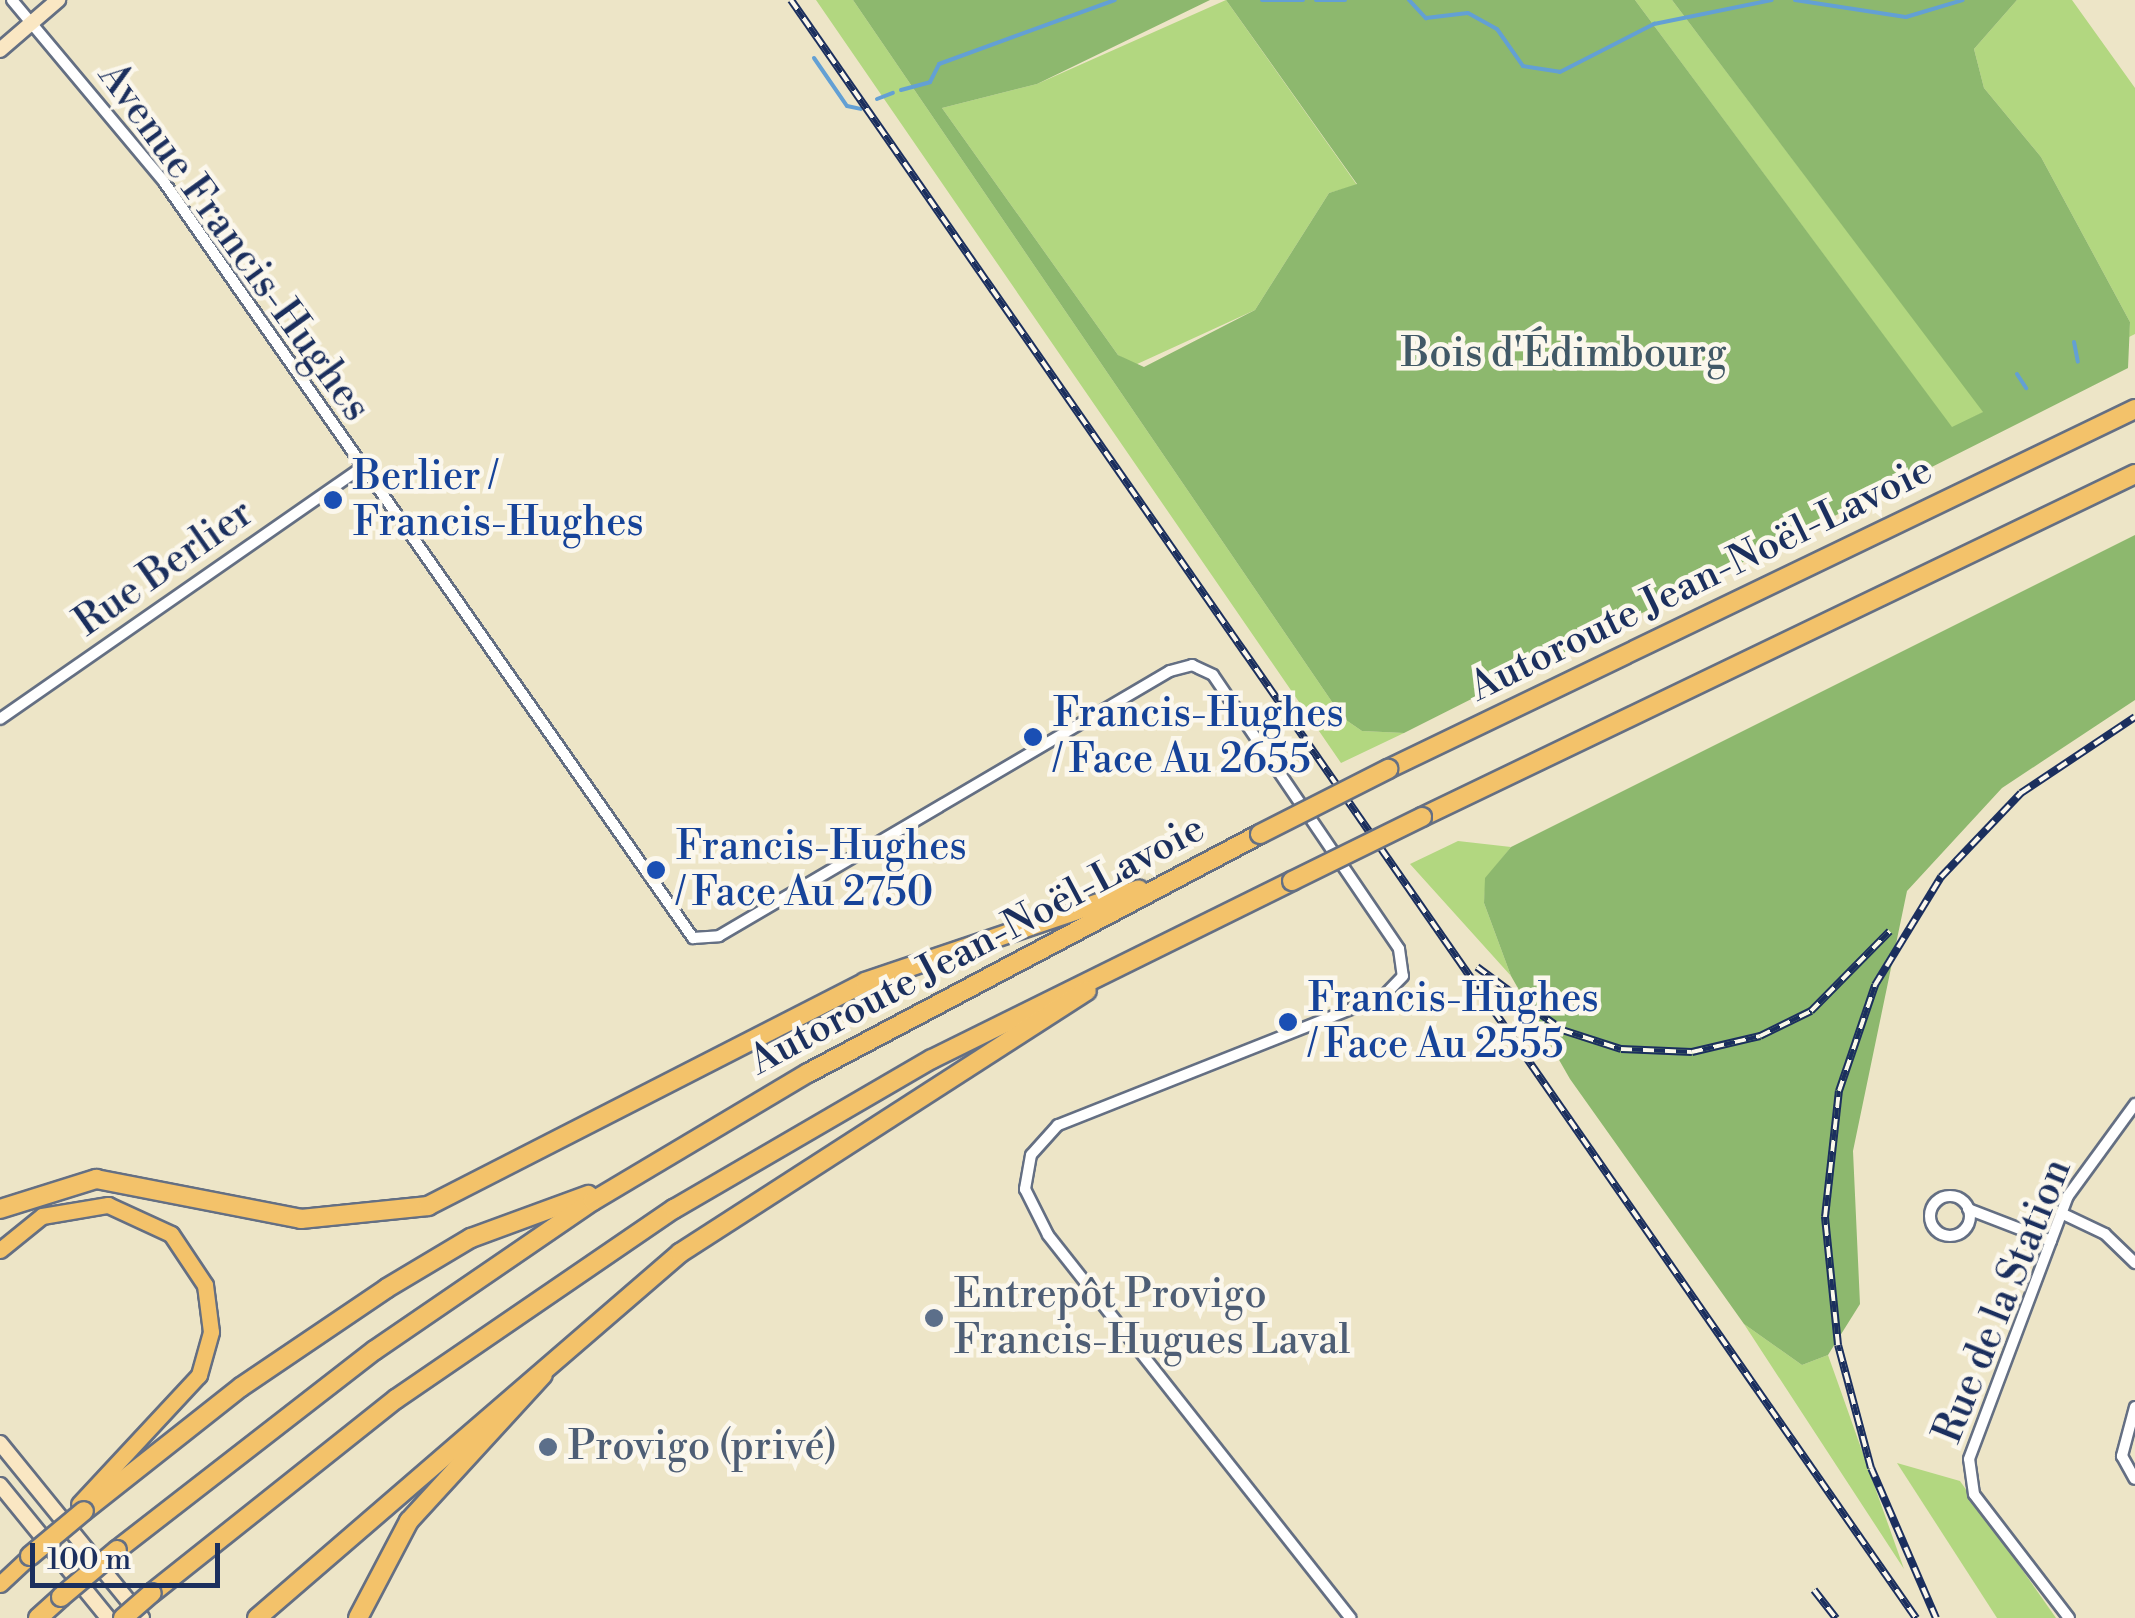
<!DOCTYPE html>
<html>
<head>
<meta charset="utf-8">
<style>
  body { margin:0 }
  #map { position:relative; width:2135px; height:1618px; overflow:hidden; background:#ede5c7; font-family:"Libre Bodoni",serif }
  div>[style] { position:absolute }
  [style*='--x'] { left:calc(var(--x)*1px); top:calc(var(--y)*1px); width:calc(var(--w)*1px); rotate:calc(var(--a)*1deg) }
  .green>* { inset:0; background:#b2d780 }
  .forest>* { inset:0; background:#8db86e }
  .stream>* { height:4px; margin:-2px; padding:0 2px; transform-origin:2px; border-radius:2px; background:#63a0d4 }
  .roads { filter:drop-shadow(2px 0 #646f83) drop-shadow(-2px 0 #646f83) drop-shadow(0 2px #646f83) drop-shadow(0 -2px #646f83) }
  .street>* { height:10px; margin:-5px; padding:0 5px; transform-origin:5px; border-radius:5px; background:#fff }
  .street>.ring { margin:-5px; padding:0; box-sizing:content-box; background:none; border:10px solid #fff; border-radius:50% }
  .secondary>* { height:14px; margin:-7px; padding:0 7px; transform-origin:7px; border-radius:7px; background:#fae7c3 }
  .primary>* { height:15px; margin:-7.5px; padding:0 7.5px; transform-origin:7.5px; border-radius:7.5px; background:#f3c26a }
  .highway>* { height:18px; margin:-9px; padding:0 9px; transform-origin:9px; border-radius:9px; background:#f3c26a }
  .rail>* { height:8px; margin-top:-4px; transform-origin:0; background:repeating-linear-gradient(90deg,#fbf7ec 0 11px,#1b2f5e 0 22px); box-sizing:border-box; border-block:2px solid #1b2f5e }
  .bridges { filter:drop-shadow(2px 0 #646f83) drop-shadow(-2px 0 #646f83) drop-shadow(0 2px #646f83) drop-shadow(0 -2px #646f83) }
  .highway-bridge>* { height:18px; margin:-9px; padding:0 9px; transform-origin:9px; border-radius:9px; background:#f3c26a }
  .dots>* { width:28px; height:28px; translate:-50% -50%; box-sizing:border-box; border:5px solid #fbf7ec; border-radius:50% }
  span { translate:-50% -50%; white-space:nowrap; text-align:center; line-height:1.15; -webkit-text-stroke:9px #fbf7ec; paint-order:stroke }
  .street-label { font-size:40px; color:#1b2f5e }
  .park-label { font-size:40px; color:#415966 }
  .transit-label { font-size:40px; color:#164399 }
  .left { translate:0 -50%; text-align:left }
  .service-label { font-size:40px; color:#4e5e75 }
  .scale { position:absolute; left:30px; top:1543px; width:190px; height:45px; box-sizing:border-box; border:5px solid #1b2f5e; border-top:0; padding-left:12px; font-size:30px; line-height:35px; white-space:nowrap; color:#1b2f5e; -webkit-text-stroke:8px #fbf7ec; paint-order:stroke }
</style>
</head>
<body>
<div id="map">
  <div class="green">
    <div style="clip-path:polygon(816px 0,853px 0,1343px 718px,1362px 731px,1404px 733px,1341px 763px)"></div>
    <div style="clip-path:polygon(1226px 0,1357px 185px,1329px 193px,1255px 310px,1135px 365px,1118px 355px,942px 108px,1037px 84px)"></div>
    <div style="clip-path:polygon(1635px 0,1672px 0,1984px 412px,1952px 428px)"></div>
    <div style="clip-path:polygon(2017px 0,2072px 0,2135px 88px,2135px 334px,2129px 337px,2130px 322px,2041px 157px,1984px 88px,1974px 49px)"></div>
    <div style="clip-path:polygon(1458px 841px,1511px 847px,1486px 878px,1484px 903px,1511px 976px,1410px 864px)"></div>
    <div style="clip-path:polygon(1744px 1324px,1802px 1365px,1828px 1355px,1904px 1569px)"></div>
    <div style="clip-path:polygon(1897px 1463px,1960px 1481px,2056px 1618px,1997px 1618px)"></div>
  </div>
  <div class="forest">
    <div style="clip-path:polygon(853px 0,1210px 0,1037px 84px,942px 108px,1118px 355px,1144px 367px,1255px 310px,1329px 193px,1357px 184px,1226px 0,1635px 0,1952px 427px,1983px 412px,1672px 0,2017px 0,1974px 49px,1984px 88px,2041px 157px,2130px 322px,2128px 368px,1404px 733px,1362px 731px,1343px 718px)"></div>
    <div style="clip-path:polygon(2135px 535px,2135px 700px,2002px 788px,1907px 891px,1853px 1151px,1860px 1304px,1828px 1355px,1802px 1365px,1744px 1324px,1570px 1079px,1511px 976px,1484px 903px,1485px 878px,1511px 847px)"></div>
  </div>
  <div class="stream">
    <div style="--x:1262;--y:0;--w:41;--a:0"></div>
    <div style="--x:1316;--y:0;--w:29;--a:0"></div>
    <div style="--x:1409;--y:0;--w:25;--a:47"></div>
    <div style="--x:1426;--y:18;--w:42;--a:-6.8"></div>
    <div style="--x:1468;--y:13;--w:33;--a:29"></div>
    <div style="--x:1497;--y:29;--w:45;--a:54.9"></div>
    <div style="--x:1523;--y:66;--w:37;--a:9"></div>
    <div style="--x:1560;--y:72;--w:106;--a:-27.1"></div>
    <div style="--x:1654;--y:24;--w:120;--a:-11.5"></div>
    <div style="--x:1795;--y:0;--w:112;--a:8.7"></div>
    <div style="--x:1906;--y:17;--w:59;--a:-16.6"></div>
    <div style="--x:814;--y:58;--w:58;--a:55.5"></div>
    <div style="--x:847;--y:106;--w:14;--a:12"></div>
    <div style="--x:901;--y:90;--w:30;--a:-15"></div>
    <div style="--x:930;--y:82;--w:20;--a:-63"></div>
    <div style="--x:939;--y:64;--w:187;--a:-20"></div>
    <div style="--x:877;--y:99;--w:17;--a:-21"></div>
    <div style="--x:2074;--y:342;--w:20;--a:79"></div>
    <div style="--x:2017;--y:374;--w:17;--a:57"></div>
  </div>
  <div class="roads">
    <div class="street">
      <div style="--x:12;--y:0;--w:237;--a:50.1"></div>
      <div style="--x:164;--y:182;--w:923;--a:55.02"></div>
      <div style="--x:693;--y:938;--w:26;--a:-4"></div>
      <div style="--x:719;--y:936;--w:523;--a:-30.44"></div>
      <div style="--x:1170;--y:671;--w:23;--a:-15"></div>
      <div style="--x:1192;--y:665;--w:23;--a:25"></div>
      <div style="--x:1213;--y:675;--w:331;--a:55.8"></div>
      <div style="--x:1399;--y:949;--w:27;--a:82"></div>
      <div style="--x:1403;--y:976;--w:28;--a:134"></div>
      <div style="--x:1384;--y:996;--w:351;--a:158.4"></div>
      <div style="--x:1058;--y:1125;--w:40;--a:132"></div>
      <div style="--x:1031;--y:1155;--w:35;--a:100"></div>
      <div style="--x:1025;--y:1189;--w:51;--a:63.4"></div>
      <div style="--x:1048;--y:1235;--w:488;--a:51.7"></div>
      <div style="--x:0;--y:719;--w:441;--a:-34.8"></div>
      <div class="ring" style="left:1930px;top:1196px;width:30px;height:30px"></div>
      <div style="--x:1968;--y:1209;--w:89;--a:21.1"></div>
      <div style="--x:2061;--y:1213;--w:49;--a:25.5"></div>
      <div style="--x:2105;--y:1234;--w:42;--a:44"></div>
      <div style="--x:2135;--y:1407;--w:51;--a:104.9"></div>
      <div style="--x:2122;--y:1456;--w:26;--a:61"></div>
      <div style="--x:2069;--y:1618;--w:156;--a:-127.5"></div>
      <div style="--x:1974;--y:1494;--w:35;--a:-98"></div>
      <div style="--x:1969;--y:1459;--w:281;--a:-69.4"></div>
      <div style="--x:2068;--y:1196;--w:114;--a:-53.9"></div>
    </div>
    <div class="secondary">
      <div style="--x:0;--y:50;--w:77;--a:-40.8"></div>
      <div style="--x:0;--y:1443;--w:225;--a:50.9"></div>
      <div style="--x:0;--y:1485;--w:171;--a:50.9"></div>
    </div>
    <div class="primary">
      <div style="--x:0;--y:1250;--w:54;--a:-39"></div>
      <div style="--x:42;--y:1216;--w:67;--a:-9.5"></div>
      <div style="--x:108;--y:1205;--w:69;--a:24.7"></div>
      <div style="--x:171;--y:1234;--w:61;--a:56.3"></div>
      <div style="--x:205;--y:1285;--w:47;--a:82.7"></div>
      <div style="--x:211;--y:1332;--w:45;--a:105.6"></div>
      <div style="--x:199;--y:1375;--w:176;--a:132.9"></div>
      <div style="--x:0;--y:1584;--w:41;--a:-43"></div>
    </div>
    <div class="highway">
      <div style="--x:1388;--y:769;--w:829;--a:-25.73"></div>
      <div style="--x:1422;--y:817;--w:791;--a:-25.69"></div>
      <div style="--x:0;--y:1209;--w:101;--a:-17.4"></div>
      <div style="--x:96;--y:1179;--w:209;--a:11"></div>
      <div style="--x:301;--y:1219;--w:128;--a:-5.8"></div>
      <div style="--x:428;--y:1206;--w:491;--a:-27.1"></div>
      <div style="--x:865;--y:982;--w:289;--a:-18.7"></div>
      <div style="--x:84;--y:1511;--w:200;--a:-38.3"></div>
      <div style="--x:241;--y:1387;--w:176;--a:-34.1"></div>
      <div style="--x:387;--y:1288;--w:98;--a:-30.8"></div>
      <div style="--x:471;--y:1238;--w:125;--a:-20.2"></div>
      <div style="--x:117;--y:1550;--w:326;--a:-37.8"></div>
      <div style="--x:375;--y:1350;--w:264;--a:-34.4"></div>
      <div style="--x:593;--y:1201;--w:250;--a:-30.8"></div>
      <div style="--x:808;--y:1073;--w:511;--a:-27.87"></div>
      <div style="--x:152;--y:1593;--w:312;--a:-38.5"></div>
      <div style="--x:396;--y:1399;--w:337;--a:-34.4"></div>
      <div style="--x:674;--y:1209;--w:298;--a:-30.2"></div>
      <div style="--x:932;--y:1059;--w:402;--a:-26.3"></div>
      <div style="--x:38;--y:1618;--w:31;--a:-42"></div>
      <div style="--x:257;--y:1618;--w:559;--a:-40.79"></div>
      <div style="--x:680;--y:1253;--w:484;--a:-32.8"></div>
      <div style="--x:358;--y:1618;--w:110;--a:-62.3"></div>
      <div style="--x:409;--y:1521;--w:198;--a:-47.5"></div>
    </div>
  </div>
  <div class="rail">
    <div style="--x:791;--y:0;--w:1971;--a:55.19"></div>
    <div style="--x:1477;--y:967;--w:106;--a:36.5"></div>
    <div style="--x:1562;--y:1030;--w:62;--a:17.9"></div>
    <div style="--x:1621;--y:1049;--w:71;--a:2.4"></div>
    <div style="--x:1692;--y:1052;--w:70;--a:-13.2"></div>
    <div style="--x:1760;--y:1036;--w:57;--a:-26.1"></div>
    <div style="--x:1811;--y:1011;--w:112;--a:-45.4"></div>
    <div style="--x:1814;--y:1590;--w:36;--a:52"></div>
    <div style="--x:1936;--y:1618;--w:163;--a:-113.4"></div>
    <div style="--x:1871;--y:1468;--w:127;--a:-105"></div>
    <div style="--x:1838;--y:1345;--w:129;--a:-95.8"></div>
    <div style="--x:1825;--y:1217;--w:127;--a:-83.7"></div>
    <div style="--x:1839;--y:1091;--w:112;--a:-71.2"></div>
    <div style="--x:1875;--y:985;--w:127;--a:-58.6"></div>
    <div style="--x:1941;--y:877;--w:116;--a:-46.4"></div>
    <div style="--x:2021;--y:793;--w:137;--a:-33.7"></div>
  </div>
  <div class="bridges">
    <div class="highway-bridge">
      <div style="--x:1260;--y:834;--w:144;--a:-26.9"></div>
      <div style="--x:1292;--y:881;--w:145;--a:-26.2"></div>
      <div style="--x:30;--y:1556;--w:70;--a:-39.8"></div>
      <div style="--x:61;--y:1597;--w:73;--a:-40"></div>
      <div style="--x:123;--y:1618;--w:38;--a:-41"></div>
    </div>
  </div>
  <div class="dots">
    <div style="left:333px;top:500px;background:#1a4fb4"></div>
    <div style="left:1033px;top:737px;background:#1a4fb4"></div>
    <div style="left:656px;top:870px;background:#1a4fb4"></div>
    <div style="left:1288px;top:1022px;background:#1a4fb4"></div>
    <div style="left:934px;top:1318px;background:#5c6f8a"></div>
    <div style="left:548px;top:1447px;background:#5c6f8a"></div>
  </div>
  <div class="street-label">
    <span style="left:234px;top:242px;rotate:54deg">Avenue Francis-Hughes</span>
    <span style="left:164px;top:568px;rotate:-35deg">Rue Berlier</span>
    <span style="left:1701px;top:579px;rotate:-26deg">Autoroute Jean-Noël-Lavoie</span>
    <span style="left:977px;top:945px;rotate:-28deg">Autoroute Jean-Noël-Lavoie</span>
    <span style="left:2003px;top:1301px;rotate:-68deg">Rue de la Station</span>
  </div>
  <div class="park-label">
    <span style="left:1564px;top:354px">Bois d'Édimbourg</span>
  </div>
  <div class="transit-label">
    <span class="left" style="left:353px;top:500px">Berlier /<br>Francis-Hughes</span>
    <span class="left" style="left:1053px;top:737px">Francis-Hughes<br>/ Face Au 2655</span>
    <span class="left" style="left:676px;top:870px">Francis-Hughes<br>/ Face Au 2750</span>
    <span class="left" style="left:1308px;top:1022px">Francis-Hughes<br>/ Face Au 2555</span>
  </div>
  <div class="service-label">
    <span class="left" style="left:954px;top:1318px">Entrepôt Provigo<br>Francis-Hugues Laval</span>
    <span class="left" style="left:568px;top:1447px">Provigo (privé)</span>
  </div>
  <div class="scale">100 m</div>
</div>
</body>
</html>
